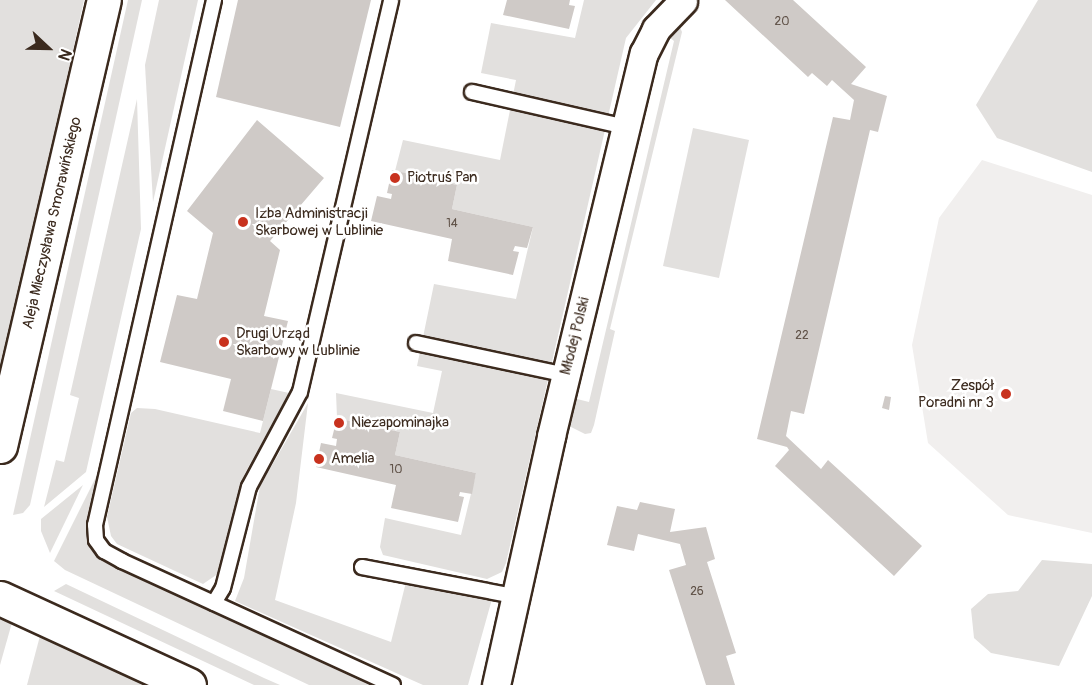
<!DOCTYPE html>
<html>
<head>
<meta charset="utf-8">
<style>
  body { margin:0 }
  #map { position:relative; width:1092px; height:685px; overflow:hidden; background:#fff; font-family:Pangolin,sans-serif }
  div>[style] { position:absolute }
  [style*='--x'] { left:calc(var(--x)*1px); top:calc(var(--y)*1px); width:calc(var(--w)*1px); rotate:calc(var(--a)*1deg) }
  .built>* { inset:0; background:#f1efee }
  .green>* { inset:0; background:#e2e0de }
  .building>* { inset:0; background:#cfcac7 }
  .roads { filter:drop-shadow(2px 0 #3b2a1e) drop-shadow(-2px 0 #3b2a1e) drop-shadow(0 2px #3b2a1e) drop-shadow(0 -2px #3b2a1e) }
  .service>* { height:14px; margin:-7px; padding:0 7px; transform-origin:7px; border-radius:7px; background:#fff }
  .minor>* { height:27px; margin:-13.5px; padding:0 13.5px; transform-origin:13.5px; border-radius:13.5px; background:#fff }
  .tertiary>* { height:33px; margin:-16.5px; padding:0 16.5px; transform-origin:16.5px; border-radius:16.5px; background:#fff }
  .secondary>* { height:33px; margin:-16.5px; padding:0 16.5px; transform-origin:16.5px; border-radius:16.5px; background:#fff }
  .dots>* { width:16px; height:16px; translate:-50% -50%; box-sizing:border-box; border:3px solid #fff; border-radius:50% }
  span { translate:-50% -50%; white-space:nowrap; text-align:center; line-height:1.15; -webkit-text-stroke:5px #fff; paint-order:stroke }
  .number-label { font-size:12px; color:#605248 }
  .number-label span { -webkit-text-stroke-width:0 }
  .poi-label { font-size:15px; color:#3b2a1e }
  .left { translate:0 -50%; text-align:left }
  .right { translate:-100% -50%; text-align:right }
  .street-label { font-size:15px; color:#3b2a1e }
  .north { position:absolute; left:18px; top:18px; width:60px; height:60px; -webkit-text-stroke:4px #fff; paint-order:stroke; rotate:112deg; font-size:16px; font-weight:700; line-height:24px; text-align:center; color:#3b2a1e }
  .north::after { content:''; display:block; margin:auto; width:21px; height:27px; background:#3b2a1e; clip-path:polygon(50% 0,100% 100%,50% 72%,0 100%) }
</style>
</head>
<body>
<div id="map">
  <div class="built">
    <div style="clip-path:polygon(982px 160px,1092px 195px,1092px 533px,1008px 515px,928px 443px,912px 345px,939px 218px)"></div>
  </div>
  <div class="green">
    <div style="clip-path:polygon(0 0,84px 0,0 382px)"></div>
    <div style="clip-path:polygon(128px 0,142px 0,30px 505px,23px 513px,13px 515px)"></div>
    <div style="clip-path:polygon(159px 0,198px 0,153px 202px,145px 65px)"></div>
    <div style="clip-path:polygon(584px 0,656px 0,626px 38px,506px 563px,502px 572px,487px 579px,383px 555px,380px 547px,385px 518px,461px 535px,476px 473px,395px 455px,400px 432px,337px 418px,336px 393px,433px 413px,442px 371px,417px 366px,434px 284px,516px 299px,533px 227px,452px 209px,457px 185px,395px 171px,403px 140px,500px 160px,516px 80px,481px 73px,491px 23px,575px 38px)"></div>
    <div style="clip-path:polygon(1038px 0,1092px 0,1092px 172px,997px 138px,976px 105px)"></div>
    <div style="clip-path:polygon(679px 25px,682px 32px,610px 329px,615px 331px,594px 425px,591px 433px,585px 434px,569px 426px,573px 398px,589px 402px,674px 41px,664px 33px)"></div>
    <div style="clip-path:polygon(137px 99px,141px 229px,86px 472px,44px 507px,56px 460px,64px 462px,79px 398px,70px 395px)"></div>
    <div style="clip-path:polygon(693px 128px,749px 140px,719px 278px,663px 266px)"></div>
    <div style="clip-path:polygon(271px 389px,289px 393px,244px 475px,222px 571px,203px 584px,117px 544px,111px 536px,107px 517px,131px 413px,137px 408px,155px 409px,260px 433px)"></div>
    <div style="clip-path:polygon(308px 403px,296px 503px,275px 600px,391px 642px,406px 582px,492px 599px,468px 685px,423px 685px,235px 601px,244px 578px,260px 486px)"></div>
    <div style="clip-path:polygon(97px 475px,86px 526px,95px 551px,109px 564px,369px 685px,309px 685px,65px 570px,54px 561px)"></div>
    <div style="clip-path:polygon(83px 485px,50px 553px,41px 531px,41px 519px)"></div>
    <div style="clip-path:polygon(1042px 560px,1092px 564px,1092px 596px,1059px 666px,991px 653px,974px 638px,971px 609px,988px 594px,1018px 591px)"></div>
    <div style="clip-path:polygon(66px 584px,264px 678px,280px 685px,254px 685px,54px 591px)"></div>
    <div style="clip-path:polygon(0 615px,13px 619px,0 665px)"></div>
    <div style="clip-path:polygon(41px 632px,153px 685px,27px 685px)"></div>
  </div>
  <div class="building">
    <div style="clip-path:polygon(238px 0,371px 0,340px 127px,216px 97px)"></div>
    <div style="clip-path:polygon(507px 0,570px 0,569px 5px,575px 6px,569px 29px,503px 15px)"></div>
    <div style="clip-path:polygon(725px 0,793px 0,866px 67px,851px 84px,887px 96px,878px 132px,870px 130px,804px 414px,791px 411px,786px 436px,821px 469px,828px 460px,922px 546px,894px 576px,775px 466px,789px 450px,787px 447px,757px 439px,833px 117px,850px 120px,854px 100px,832px 80px,827px 86px,812px 73px,808px 77px)"></div>
    <div style="clip-path:polygon(257px 120px,324px 178px,270px 241px,280px 250px,264px 316px,288px 321px,263px 421px,223px 411px,231px 379px,160px 362px,177px 295px,197px 299px,213px 233px,187px 211px)"></div>
    <div style="clip-path:polygon(392px 170px,457px 185px,452px 209px,533px 227px,527px 248px,515px 246px,513px 251px,519px 252px,513px 275px,448px 261px,452px 239px,371px 221px,377px 196px,391px 199px,392px 194px,387px 193px)"></div>
    <div style="clip-path:polygon(885px 396px,891px 397px,889px 410px,882px 408px)"></div>
    <div style="clip-path:polygon(337px 418px,400px 432px,395px 455px,476px 473px,472px 494px,460px 492px,459px 496px,464px 497px,458px 522px,391px 508px,396px 485px,316px 467px,321px 443px,336px 446px,337px 439px,332px 438px)"></div>
    <div style="clip-path:polygon(640px 502px,675px 509px,670px 532px,706px 527px,715px 559px,707px 562px,736px 653px,726px 656px,735px 685px,706px 685px,669px 570px,686px 565px,680px 544px,638px 534px,634px 551px,607px 545px,617px 506px,637px 510px)"></div>
  </div>
  <div class="roads">
    <div class="service">
      <div style="--x:214;--y:0;--w:538;--a:102.77"></div>
      <div style="--x:95;--y:525;--w:15;--a:86"></div>
      <div style="--x:96;--y:540;--w:14;--a:54"></div>
      <div style="--x:104;--y:551;--w:21;--a:29"></div>
      <div style="--x:122;--y:561;--w:298;--a:24.6"></div>
      <div style="--x:472;--y:92;--w:158;--a:12.8"></div>
      <div style="--x:416;--y:343;--w:153;--a:12"></div>
      <div style="--x:362;--y:567;--w:155;--a:10.8"></div>
      <div style="--x:214;--y:603;--w:17;--a:-59"></div>
      <div style="--x:223;--y:588;--w:104;--a:-75.6"></div>
      <div style="--x:249;--y:487;--w:108;--a:-61.8"></div>
      <div style="--x:300;--y:392;--w:402;--a:-76.9"></div>
    </div>
    <div class="minor">
      <div style="--x:496;--y:685;--w:255;--a:-77.5"></div>
      <div style="--x:551;--y:436;--w:394;--a:-76.4"></div>
      <div style="--x:644;--y:53;--w:27;--a:-63"></div>
      <div style="--x:656;--y:29;--w:39;--a:-46"></div>
    </div>
    <div class="tertiary">
      <div style="--x:0;--y:598;--w:208;--a:24.7"></div>
    </div>
    <div class="secondary">
      <div style="--x:0;--y:446;--w:458;--a:-76.9"></div>
    </div>
  </div>
  <div class="dots">
    <div style="left:395px;top:178px;background:#c8321e"></div>
    <div style="left:243px;top:222px;background:#c8321e"></div>
    <div style="left:224px;top:342px;background:#c8321e"></div>
    <div style="left:1006px;top:394px;background:#c8321e"></div>
    <div style="left:339px;top:423px;background:#c8321e"></div>
    <div style="left:319px;top:459px;background:#c8321e"></div>
  </div>
  <div class="number-label">
    <span style="left:782px;top:22px">20</span>
    <span style="left:452px;top:224px">14</span>
    <span style="left:802px;top:336px">22</span>
    <span style="left:396px;top:470px">10</span>
    <span style="left:697px;top:592px">26</span>
  </div>
  <div class="poi-label">
    <span class="left" style="left:407px;top:178px">Piotruś Pan</span>
    <span class="left" style="left:255px;top:222px">Izba Administracji<br>Skarbowej w Lublinie</span>
    <span class="left" style="left:236px;top:342px">Drugi Urząd<br>Skarbowy w Lublinie</span>
    <span class="right" style="left:994px;top:394px">Zespół<br>Poradni nr 3</span>
    <span class="left" style="left:351px;top:423px">Niezapominajka</span>
    <span class="left" style="left:331px;top:459px">Amelia</span>
  </div>
  <div class="street-label">
    <span style="left:52px;top:223px;rotate:-77deg">Aleja Mieczysława Smorawińskiego</span>
    <span style="left:575px;top:336px;rotate:-76deg">Młodej Polski</span>
  </div>
  <div class="north">N</div>
</div>
</body>
</html>
